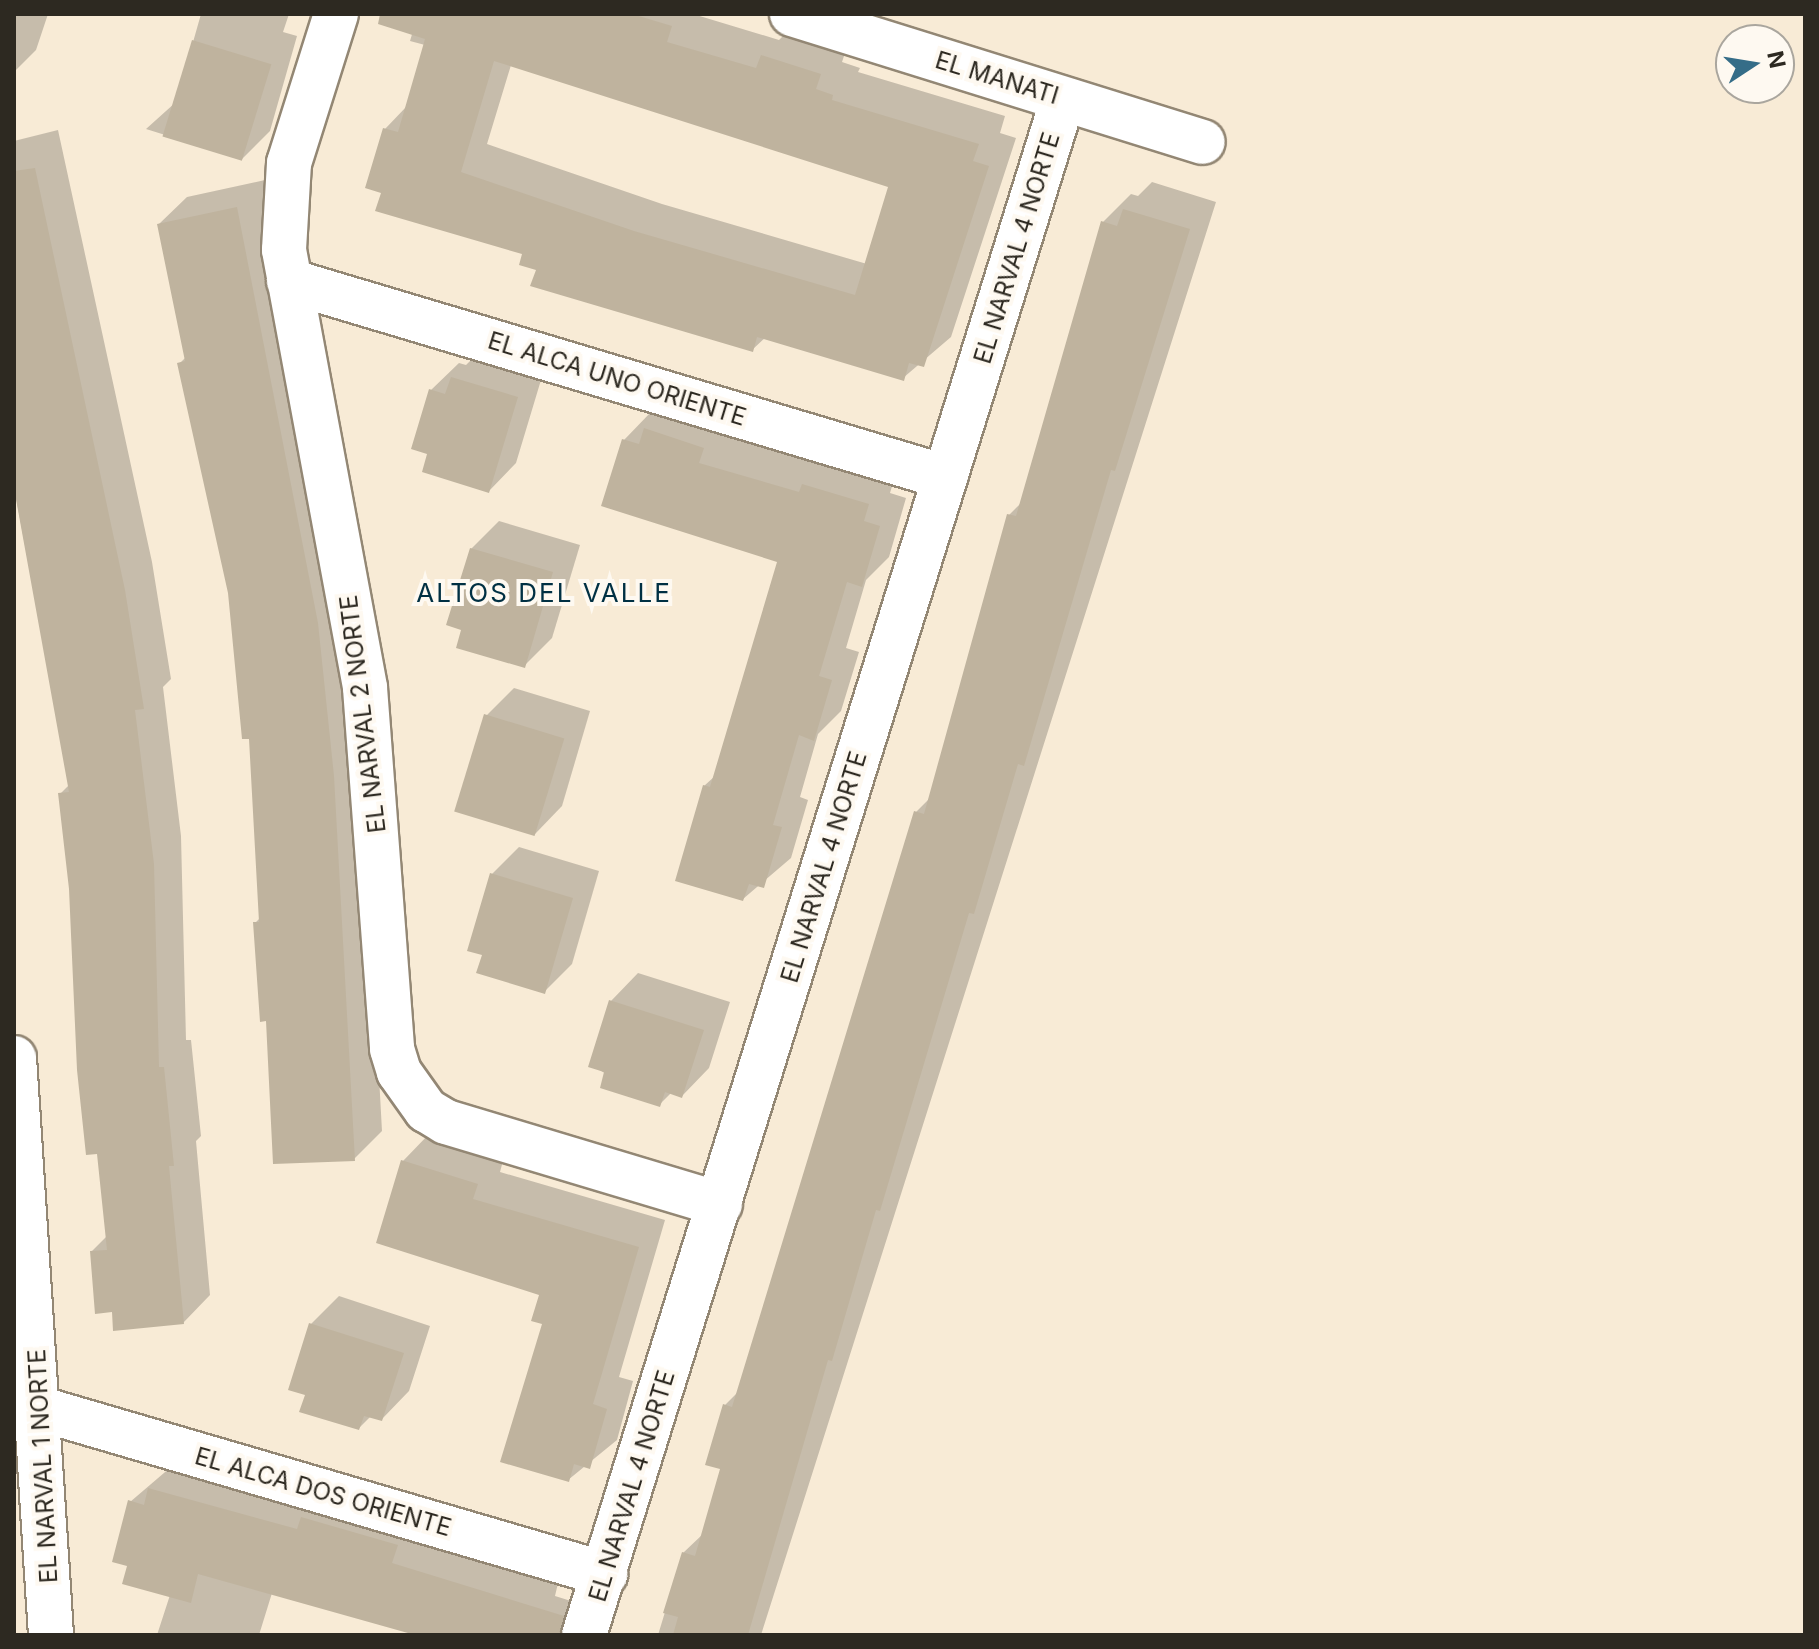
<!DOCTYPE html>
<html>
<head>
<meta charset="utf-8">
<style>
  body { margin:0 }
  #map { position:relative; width:1819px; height:1649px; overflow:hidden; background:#f8ebd6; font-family:Inter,sans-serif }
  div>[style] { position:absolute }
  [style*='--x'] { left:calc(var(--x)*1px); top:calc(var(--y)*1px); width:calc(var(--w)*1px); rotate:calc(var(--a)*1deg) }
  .shadow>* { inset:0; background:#0003 }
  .building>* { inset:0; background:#bfb39e; transform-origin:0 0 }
  .roads { filter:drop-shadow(2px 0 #938774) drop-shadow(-2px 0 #938774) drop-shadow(0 2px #938774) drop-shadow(0 -2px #938774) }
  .minor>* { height:44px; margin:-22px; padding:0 22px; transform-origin:22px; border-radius:22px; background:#fff }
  span { translate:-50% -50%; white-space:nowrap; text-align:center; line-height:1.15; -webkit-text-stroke:8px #fef9f1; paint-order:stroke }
  .street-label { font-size:24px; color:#2d2921 }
  .neighbourhood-label { font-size:26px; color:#003043; letter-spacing:2px }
  .frame { position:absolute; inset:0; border:16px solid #2d2921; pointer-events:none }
  .north { position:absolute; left:1715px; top:24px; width:80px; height:80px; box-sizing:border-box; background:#fef9f1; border:2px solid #aaa69e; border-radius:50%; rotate:78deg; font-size:22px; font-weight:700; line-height:32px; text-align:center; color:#2d2921 }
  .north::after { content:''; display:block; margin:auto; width:28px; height:36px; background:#356d88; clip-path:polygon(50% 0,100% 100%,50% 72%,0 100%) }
</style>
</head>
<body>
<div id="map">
  <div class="shadow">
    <i style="clip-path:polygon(14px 14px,48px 14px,36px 50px,14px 72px)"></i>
    <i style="clip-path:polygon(201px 14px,289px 14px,283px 32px,297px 36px,270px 131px,242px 159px,146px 129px,176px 102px)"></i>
    <i style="clip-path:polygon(evenodd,418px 14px,693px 14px,779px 40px,790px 29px,847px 47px,842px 62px,860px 68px,858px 72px,1005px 116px,1000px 133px,1016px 138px,951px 337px,903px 378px,766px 337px,752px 350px,539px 268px,525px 253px,383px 192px,385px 129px,407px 106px,425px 45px,410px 41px,418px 14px,511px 65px,891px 186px,867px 264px,662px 204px,487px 144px,511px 65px)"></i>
    <i style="clip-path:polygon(58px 130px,152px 562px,171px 679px,163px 687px,181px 836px,186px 1040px,191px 1040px,201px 1136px,196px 1141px,210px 1295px,183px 1323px,114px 1310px,92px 1251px,107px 1236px,60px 794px,70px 784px,14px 487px,14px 141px)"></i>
    <i style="clip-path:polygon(265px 180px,345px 595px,361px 747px,382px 1131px,354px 1159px,268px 1019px,255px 923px,261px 917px,251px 736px,230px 593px,180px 363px,186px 357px,159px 224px,187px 197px)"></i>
    <i style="clip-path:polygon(1152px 182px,1216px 202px,761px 1635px,658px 1635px,683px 1553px,704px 1533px,722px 1468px,725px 1405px,739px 1391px,916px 812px,931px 797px,1009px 515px,1022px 502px,1103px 222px,1131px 194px,1138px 196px)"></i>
    <i style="clip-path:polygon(480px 351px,544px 370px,516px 463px,489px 491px,430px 453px,431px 390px,459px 363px,466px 365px)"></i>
    <i style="clip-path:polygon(673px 402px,730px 420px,725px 435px,824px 464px,831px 457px,895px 476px,890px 493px,906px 498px,889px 557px,866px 580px,846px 648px,859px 652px,841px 711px,818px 734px,800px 797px,808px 800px,791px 858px,743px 899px,704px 786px,715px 776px,780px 561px,624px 440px,651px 412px,660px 415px)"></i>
    <i style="clip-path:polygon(499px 521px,580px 545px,552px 638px,524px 666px,464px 628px,471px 549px)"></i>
    <i style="clip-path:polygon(514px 688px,590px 711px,562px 806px,535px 834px,486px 716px)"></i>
    <i style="clip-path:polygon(519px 847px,599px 871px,572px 964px,544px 992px,484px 954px,492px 874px)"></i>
    <i style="clip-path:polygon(638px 973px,730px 1002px,709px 1068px,682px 1096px,672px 1092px,659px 1105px,591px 1065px,611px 1001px)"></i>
    <i style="clip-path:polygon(430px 1133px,504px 1157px,500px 1172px,665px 1220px,619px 1377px,633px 1381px,617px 1440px,568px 1480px,541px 1294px,403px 1161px)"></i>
    <i style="clip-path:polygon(339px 1296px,430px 1326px,409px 1391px,382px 1419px,371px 1416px,359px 1428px,311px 1324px)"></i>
    <i style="clip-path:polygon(178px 1461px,559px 1579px,555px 1596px,571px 1601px,560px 1635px,423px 1635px,272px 1593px,259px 1635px,157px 1635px,170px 1595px,129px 1565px,130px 1502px)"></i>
  </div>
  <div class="building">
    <i style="clip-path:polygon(evenodd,380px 14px,632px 14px,672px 26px,667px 42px,756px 68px,761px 55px,821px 74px,816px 89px,833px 95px,832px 100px,979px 144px,973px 161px,989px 166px,924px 367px,909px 363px,904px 381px,757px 337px,753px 352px,530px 286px,536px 270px,519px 265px,522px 254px,375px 211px,381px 193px,365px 188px,383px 128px,398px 132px,425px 39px,378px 24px,380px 14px,494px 61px,888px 187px,855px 295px,634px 231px,461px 172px,494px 61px)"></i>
    <i style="left:192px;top:40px;width:83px;height:101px;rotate:17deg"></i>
    <i style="clip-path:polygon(35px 168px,125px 590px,144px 709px,135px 710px,154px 864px,159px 1067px,164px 1067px,174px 1166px,169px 1166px,184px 1324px,113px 1331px,112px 1312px,95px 1314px,90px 1251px,107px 1250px,97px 1154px,86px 1155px,77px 1070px,69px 889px,58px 793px,69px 792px,14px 488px,14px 171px)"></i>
    <i style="clip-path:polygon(237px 207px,318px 623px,334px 776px,355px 1161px,273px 1164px,266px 1021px,260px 1022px,253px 922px,259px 922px,249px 739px,242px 739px,228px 593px,177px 363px,185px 361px,157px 224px)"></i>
    <i style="clip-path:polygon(1123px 209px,1190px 229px,1115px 471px,1111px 470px,1024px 766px,1018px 764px,974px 914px,969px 913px,880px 1211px,876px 1210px,832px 1361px,828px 1360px,748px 1635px,673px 1635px,678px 1617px,663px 1613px,682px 1552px,695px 1556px,720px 1469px,705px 1465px,723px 1404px,732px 1407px,914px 811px,924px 814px,1007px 514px,1016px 516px,1101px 221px,1117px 226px)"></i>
    <i style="clip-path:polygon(451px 377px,518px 397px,489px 493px,422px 472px,427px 454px,411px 449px,429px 389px,445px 394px)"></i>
    <i style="clip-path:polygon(644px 428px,704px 448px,699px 463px,799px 492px,802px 484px,869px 504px,864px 521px,880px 526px,862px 587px,847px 582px,819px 676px,832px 680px,814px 741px,799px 735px,773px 825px,782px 827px,764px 888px,749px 884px,743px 901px,675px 881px,703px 785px,710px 787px,777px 562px,601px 506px,622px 439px,639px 444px)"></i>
    <i style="clip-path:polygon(470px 548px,553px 572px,525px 668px,456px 648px,461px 630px,446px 625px)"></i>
    <i style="left:484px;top:714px;width:84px;height:102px;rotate:17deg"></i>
    <i style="clip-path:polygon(490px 873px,573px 898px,545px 994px,476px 973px,482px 955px,467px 951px)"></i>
    <i style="clip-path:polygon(609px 1000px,704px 1030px,682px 1098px,665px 1092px,660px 1107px,600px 1088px,604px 1072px,588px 1067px)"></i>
    <i style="clip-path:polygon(401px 1160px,478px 1184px,473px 1199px,639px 1247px,593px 1404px,607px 1409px,590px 1469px,574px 1464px,569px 1482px,500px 1462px,542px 1324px,531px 1321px,539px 1295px,376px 1243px)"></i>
    <i style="clip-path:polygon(309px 1323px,404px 1353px,382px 1421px,364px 1416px,359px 1430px,299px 1412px,305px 1395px,288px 1390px)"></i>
    <i style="clip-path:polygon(148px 1488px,297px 1529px,301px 1517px,398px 1545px,392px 1563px,564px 1616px,560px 1635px,415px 1635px,198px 1574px,191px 1603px,122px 1584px,127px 1566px,112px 1562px,128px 1500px,144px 1505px)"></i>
  </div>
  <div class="roads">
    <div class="minor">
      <i style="--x:336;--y:14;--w:156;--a:107.5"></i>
      <i style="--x:289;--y:163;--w:87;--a:93.3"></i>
      <i style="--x:284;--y:250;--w:445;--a:79.5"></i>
      <i style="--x:365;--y:688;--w:362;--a:85.7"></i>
      <i style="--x:392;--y:1049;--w:24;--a:73"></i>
      <i style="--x:399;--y:1072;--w:47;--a:54.6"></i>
      <i style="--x:426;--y:1110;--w:23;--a:31"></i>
      <i style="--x:446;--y:1122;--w:286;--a:16.7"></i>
      <i style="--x:792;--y:14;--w:430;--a:17.3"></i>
      <i style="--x:289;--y:281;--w:685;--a:16.64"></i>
      <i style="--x:14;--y:1058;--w:578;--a:86.33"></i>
      <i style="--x:41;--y:1409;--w:588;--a:16.31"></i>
      <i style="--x:584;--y:1635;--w:1609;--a:-72.68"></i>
    </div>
  </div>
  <div class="street-label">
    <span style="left:997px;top:78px;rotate:17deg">EL MANATI</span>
    <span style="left:1017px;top:248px;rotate:-73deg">EL NARVAL 4 NORTE</span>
    <span style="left:617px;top:379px;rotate:17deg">EL ALCA UNO ORIENTE</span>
    <span style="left:363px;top:714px;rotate:-97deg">EL NARVAL 2 NORTE</span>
    <span style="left:824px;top:867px;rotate:-73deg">EL NARVAL 4 NORTE</span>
    <span style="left:43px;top:1466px;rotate:-93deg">EL NARVAL 1 NORTE</span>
    <span style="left:632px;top:1486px;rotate:-73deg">EL NARVAL 4 NORTE</span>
    <span style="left:323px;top:1492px;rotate:16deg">EL ALCA DOS ORIENTE</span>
  </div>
  <div class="neighbourhood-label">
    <span style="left:544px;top:593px">ALTOS DEL VALLE</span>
  </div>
  <div class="frame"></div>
  <div class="north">N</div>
</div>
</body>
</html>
